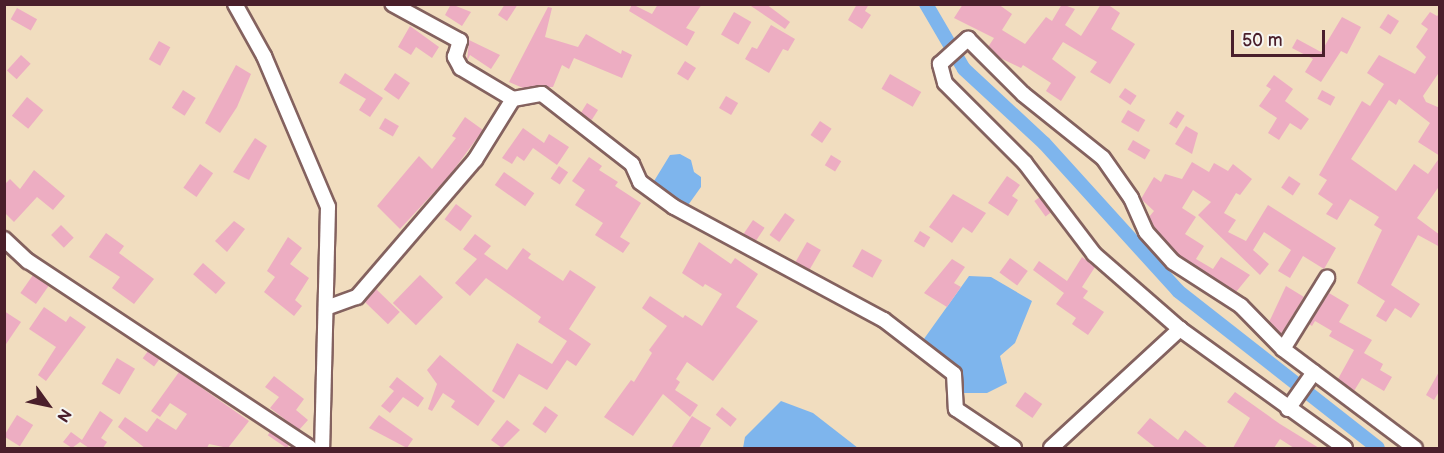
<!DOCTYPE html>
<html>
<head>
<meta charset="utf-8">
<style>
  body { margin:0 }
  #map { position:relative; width:1444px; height:453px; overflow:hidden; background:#f1ddbf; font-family:"Balsamiq Sans",sans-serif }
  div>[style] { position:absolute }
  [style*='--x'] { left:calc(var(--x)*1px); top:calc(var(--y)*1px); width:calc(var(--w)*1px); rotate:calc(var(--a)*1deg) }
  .water>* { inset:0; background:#7eb5ed }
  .canal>* { height:14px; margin:-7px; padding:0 7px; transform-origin:7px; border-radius:7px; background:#7eb5ed }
  .building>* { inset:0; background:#edadc2; transform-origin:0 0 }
  .roads { filter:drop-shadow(2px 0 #84625f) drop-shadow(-2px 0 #84625f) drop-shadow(0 2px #84625f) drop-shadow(0 -2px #84625f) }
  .street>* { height:14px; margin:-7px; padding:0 7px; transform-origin:7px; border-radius:7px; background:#fff }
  span { translate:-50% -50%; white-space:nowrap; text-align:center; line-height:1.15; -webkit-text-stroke:4.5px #f6f6f2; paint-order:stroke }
  .frame { position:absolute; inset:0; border:6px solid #4a1f2b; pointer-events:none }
  .north { position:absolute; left:18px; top:375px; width:60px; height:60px; -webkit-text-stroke:4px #f6f6f2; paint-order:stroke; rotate:123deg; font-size:16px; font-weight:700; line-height:24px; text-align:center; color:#4a1f2b }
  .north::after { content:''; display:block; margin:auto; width:21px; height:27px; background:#4a1f2b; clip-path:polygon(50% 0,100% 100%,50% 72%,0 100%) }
  .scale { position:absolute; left:1231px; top:30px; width:94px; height:27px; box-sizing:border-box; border:3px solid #4a1f2b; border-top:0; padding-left:8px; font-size:18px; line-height:21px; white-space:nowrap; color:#4a1f2b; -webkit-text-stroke:4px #f6f6f2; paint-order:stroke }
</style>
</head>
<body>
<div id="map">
  <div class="water">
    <i style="clip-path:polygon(680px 154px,691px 160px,694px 172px,701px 177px,701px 187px,686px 208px,651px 186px,670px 155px)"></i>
    <i style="clip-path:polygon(969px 276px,991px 277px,1032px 301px,1015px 343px,1000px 356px,1007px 383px,987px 393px,951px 393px,945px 374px,916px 350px)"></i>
    <i style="clip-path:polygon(781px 401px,813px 413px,858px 448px,743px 448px,745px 437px)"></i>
  </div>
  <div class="canal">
    <i style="--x:926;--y:4;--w:75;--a:59.7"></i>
    <i style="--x:964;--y:69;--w:109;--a:42.8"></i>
    <i style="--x:1044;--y:143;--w:200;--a:47.8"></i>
    <i style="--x:1178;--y:291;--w:254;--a:38.1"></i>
  </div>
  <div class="building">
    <i style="clip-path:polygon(451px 4px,471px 12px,462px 26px,445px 15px)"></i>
    <i style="clip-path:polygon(505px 4px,518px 4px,507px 21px,498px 15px)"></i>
    <i style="clip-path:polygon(632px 4px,652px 14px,658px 4px,702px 4px,686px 28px,695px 32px,687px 46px,629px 11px)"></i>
    <i style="clip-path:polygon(748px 4px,766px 4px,790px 22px,785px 29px)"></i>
    <i style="clip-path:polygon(857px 4px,869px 4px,865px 11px,871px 15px,862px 29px,848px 20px)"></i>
    <i style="clip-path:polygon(963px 4px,998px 4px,1012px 14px,1002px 30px,1025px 44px,1046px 17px,1052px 21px,1062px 4px,1075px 9px,1065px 25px,1081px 36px,1101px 4px,1107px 4px,1120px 13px,1111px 29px,1135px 44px,1110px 84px,1090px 72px,1097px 62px,1063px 42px,1052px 59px,1076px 77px,1061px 101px,1046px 91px,1051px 83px,1023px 65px,1021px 68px,1000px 58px,988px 47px,994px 38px,954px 18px)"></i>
    <i style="clip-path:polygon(548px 7px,552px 8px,545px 37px,578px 47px,586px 34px,621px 54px,622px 50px,632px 55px,622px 78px,574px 58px,569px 69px,562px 65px,553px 87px,523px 88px,509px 82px)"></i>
    <i style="left:17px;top:8px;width:23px;height:13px;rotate:29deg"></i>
    <i style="left:734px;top:12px;width:20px;height:26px;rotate:30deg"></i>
    <i style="clip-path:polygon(1430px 12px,1437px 16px,1440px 13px,1440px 71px,1423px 96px,1426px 102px,1440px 108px,1440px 156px,1418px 142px,1430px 123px,1399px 99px,1396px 105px,1389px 100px,1351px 159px,1396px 191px,1414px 164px,1428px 174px,1440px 157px,1440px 185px,1417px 218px,1440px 235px,1440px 247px,1418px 235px,1391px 285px,1420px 304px,1411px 318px,1395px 308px,1386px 322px,1376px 316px,1385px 301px,1357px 283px,1382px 230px,1374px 225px,1379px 217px,1350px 199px,1337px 220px,1326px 214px,1333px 204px,1318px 194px,1327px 180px,1319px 175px,1362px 101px,1370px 106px,1384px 84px,1367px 73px,1379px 55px,1415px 74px,1426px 57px,1416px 47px,1428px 29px,1421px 24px)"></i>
    <i style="left:1388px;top:14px;width:13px;height:16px;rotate:32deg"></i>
    <i style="clip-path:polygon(1342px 17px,1361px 27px,1347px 54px,1341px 51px,1321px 82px,1305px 72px,1313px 59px,1292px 48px,1297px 39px,1321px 52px)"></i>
    <i style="clip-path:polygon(771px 25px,795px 39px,788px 51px,783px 49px,769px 73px,745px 59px,752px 47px,757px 49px)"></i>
    <i style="clip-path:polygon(410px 26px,439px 47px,432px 58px,416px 47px,411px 55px,398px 47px)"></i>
    <i style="clip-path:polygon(469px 40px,500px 55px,491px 69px,470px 55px,467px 61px)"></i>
    <i style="left:159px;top:41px;width:13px;height:21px;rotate:29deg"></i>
    <i style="left:21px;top:55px;width:13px;height:21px;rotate:42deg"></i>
    <i style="left:685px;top:61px;width:13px;height:15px;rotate:32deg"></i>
    <i style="clip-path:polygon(236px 65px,251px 74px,237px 107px,220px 133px,205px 123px)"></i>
    <i style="clip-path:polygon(345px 73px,383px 98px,370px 117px,359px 110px,366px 99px,339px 83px)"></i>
    <i style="left:395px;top:73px;width:18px;height:20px;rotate:34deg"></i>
    <i style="left:890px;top:74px;width:36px;height:17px;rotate:30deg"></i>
    <i style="clip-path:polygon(1274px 75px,1293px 89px,1285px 101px,1309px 119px,1301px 130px,1290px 123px,1279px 140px,1268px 133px,1277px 118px,1259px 106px,1271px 89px,1266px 86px)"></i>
    <i style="left:1125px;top:88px;width:14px;height:11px;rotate:34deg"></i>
    <i style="left:183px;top:90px;width:15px;height:21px;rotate:32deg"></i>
    <i style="left:1322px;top:90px;width:15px;height:10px;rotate:28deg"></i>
    <i style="left:726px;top:96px;width:14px;height:14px;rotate:30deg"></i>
    <i style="left:27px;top:97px;width:21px;height:24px;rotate:39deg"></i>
    <i style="left:587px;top:103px;width:13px;height:12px;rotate:32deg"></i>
    <i style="left:1128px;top:110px;width:20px;height:14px;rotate:30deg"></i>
    <i style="left:1177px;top:111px;width:9px;height:15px;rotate:32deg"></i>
    <i style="clip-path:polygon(465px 117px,483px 130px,450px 175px,400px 229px,377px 206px,419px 156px,432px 169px,456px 138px,452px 136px)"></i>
    <i style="left:385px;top:118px;width:16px;height:12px;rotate:30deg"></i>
    <i style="left:820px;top:121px;width:14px;height:17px;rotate:34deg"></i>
    <i style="clip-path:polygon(1186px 126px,1198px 133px,1192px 154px,1175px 144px)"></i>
    <i style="clip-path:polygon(523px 128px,544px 143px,549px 134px,569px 147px,557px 165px,533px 148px,524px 161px,517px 156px,512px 164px,502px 158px)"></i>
    <i style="clip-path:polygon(255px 138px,267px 146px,249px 180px,233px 172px)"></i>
    <i style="left:1133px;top:140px;width:20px;height:11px;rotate:30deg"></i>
    <i style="left:831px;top:155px;width:12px;height:12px;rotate:31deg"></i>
    <i style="clip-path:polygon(589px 157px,602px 166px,599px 170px,618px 182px,615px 186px,641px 203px,620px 237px,630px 243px,623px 253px,595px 235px,603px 223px,575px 205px,585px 190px,572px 181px)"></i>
    <i style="clip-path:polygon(1192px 162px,1209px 172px,1214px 163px,1228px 171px,1233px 164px,1252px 179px,1240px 195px,1236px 193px,1224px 213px,1236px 220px,1228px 232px,1246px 241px,1268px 205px,1336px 248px,1324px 269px,1303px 256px,1290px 278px,1278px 271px,1291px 250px,1264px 232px,1253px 250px,1269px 264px,1260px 275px,1198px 215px,1211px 202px,1193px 190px,1182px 208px,1196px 217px,1185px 234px,1204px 246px,1196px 259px,1213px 269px,1221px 257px,1250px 275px,1236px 292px,1179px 255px,1154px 227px,1149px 217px,1154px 211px,1141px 199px,1154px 177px,1161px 182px,1165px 174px,1182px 179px)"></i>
    <i style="left:200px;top:164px;width:16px;height:29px;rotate:35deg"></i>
    <i style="left:559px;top:166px;width:11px;height:15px;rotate:34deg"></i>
    <i style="clip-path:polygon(34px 170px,65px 196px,53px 210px,37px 197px,14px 222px,4px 212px,4px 185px,10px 179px,20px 189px)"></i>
    <i style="left:504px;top:172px;width:37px;height:16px;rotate:35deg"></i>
    <i style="clip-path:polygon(1007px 176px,1020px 185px,1012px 196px,1018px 200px,1008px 216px,988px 203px)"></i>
    <i style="left:1289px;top:176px;width:14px;height:14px;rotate:34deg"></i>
    <i style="clip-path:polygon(953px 194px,986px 213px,972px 233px,963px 227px,952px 243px,929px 227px)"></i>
    <i style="left:1040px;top:197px;width:19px;height:7px;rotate:54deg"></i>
    <i style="left:456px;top:204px;width:20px;height:19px;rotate:37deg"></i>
    <i style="left:785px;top:213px;width:12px;height:27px;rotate:35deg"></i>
    <i style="left:753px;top:220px;width:14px;height:17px;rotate:34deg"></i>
    <i style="clip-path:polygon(234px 221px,245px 229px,227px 252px,215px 241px)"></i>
    <i style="left:61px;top:225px;width:18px;height:14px;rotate:45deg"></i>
    <i style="left:920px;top:231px;width:12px;height:12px;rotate:31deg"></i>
    <i style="clip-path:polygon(106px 233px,124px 246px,119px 253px,154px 279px,134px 304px,112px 288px,120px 277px,89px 257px)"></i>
    <i style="clip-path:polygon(475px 234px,491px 246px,484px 254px,507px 270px,523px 248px,531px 254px,528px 258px,563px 281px,570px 270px,596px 287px,569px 329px,591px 344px,576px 366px,567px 360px,547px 390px,519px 374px,504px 399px,492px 391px,517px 343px,552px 364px,567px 341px,538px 322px,541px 317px,486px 278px,470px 296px,455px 283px,477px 259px,463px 249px)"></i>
    <i style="clip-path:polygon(288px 237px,302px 248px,290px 264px,309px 278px,295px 300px,302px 306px,294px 316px,264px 292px,275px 277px,267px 271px)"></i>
    <i style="clip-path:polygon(699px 242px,731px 264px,735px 258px,758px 274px,736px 307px,758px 321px,713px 381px,687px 362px,676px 379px,680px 382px,675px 390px,698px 405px,690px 417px,663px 394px,633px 436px,604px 417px,631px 380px,634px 382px,652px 353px,649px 350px,667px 326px,642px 308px,650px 296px,683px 318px,685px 315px,702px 326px,722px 294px,705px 284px,703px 287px,682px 273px)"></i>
    <i style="left:807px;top:242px;width:16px;height:23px;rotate:30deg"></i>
    <i style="left:862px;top:249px;width:23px;height:20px;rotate:29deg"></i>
    <i style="clip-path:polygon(1082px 257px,1095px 267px,1082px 287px,1088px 291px,1083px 298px,1104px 312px,1088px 335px,1072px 324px,1076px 318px,1056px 304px,1064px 293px,1033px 270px,1039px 261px,1067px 281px)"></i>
    <i style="left:1010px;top:258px;width:22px;height:18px;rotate:36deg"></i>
    <i style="clip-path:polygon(952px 259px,965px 267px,954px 283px,961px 287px,947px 307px,924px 293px)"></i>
    <i style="left:203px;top:263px;width:30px;height:15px;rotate:41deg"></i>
    <i style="left:33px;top:275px;width:19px;height:22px;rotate:35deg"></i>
    <i style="left:420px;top:275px;width:32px;height:39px;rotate:44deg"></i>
    <i style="clip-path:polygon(1286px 286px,1304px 297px,1281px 334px,1269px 322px)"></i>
    <i style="left:376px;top:289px;width:33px;height:17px;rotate:44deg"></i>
    <i style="clip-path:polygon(1329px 293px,1349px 305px,1339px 322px,1372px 340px,1364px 353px,1383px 364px,1380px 370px,1392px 377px,1384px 391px,1362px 378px,1354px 391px,1338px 379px,1354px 350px,1329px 336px,1332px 331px,1315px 321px,1312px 326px,1309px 324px)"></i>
    <i style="clip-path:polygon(44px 307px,66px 322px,70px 316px,86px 327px,46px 381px,38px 375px,56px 347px,29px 329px)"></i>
    <i style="clip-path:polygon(4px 311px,21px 322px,4px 347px)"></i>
    <i style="left:148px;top:351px;width:14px;height:9px;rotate:36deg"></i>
    <i style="clip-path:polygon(440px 355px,495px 401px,478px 426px,451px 407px,455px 401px,443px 393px,432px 411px,428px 409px,437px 384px,427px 370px)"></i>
    <i style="left:117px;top:358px;width:21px;height:30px;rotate:31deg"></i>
    <i style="clip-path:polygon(1440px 370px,1440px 390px,1434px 400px,1426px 395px)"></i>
    <i style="clip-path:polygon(179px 372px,249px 421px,228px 448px,209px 444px,207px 448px,145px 448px,118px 427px,125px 417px,147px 432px,157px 418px,176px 430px,187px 414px,170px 403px,160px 417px,151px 411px)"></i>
    <i style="clip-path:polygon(274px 376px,304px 399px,296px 410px,308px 420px,299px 430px,270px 408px,279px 397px,265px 387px)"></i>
    <i style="clip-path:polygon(397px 377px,424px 398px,418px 407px,403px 397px,390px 413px,381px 406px,394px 391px,389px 387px)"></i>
    <i style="left:1025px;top:392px;width:21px;height:17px;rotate:35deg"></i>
    <i style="clip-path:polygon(1235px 392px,1280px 424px,1319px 448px,1294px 448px,1280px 439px,1274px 448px,1233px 448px,1250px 418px,1227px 402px)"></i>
    <i style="left:545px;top:406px;width:16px;height:22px;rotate:35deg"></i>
    <i style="left:722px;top:407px;width:19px;height:10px;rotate:39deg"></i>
    <i style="clip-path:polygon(100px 411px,113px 420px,101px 438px,107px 442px,103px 448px,89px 448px,80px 442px,72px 448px,63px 442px,71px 432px,82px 440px)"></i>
    <i style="left:17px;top:415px;width:19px;height:25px;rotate:32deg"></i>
    <i style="clip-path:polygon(379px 415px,413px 439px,407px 448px,369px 428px)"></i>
    <i style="clip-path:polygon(692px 416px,711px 428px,699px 448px,671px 448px)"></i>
    <i style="clip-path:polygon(1150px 418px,1178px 440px,1185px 430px,1208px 448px,1156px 448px,1137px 433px)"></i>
    <i style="clip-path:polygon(507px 420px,520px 430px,502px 448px,491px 440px)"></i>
    <i style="left:270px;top:432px;width:23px;height:4px;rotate:34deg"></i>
  </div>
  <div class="roads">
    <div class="street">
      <i style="--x:235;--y:4;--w:60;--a:60.9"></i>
      <i style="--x:264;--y:56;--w:164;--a:67"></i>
      <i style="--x:328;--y:207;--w:241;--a:91.4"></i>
      <i style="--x:513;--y:99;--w:29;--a:-10"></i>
      <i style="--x:542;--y:94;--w:114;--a:37.9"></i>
      <i style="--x:632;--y:164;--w:20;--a:66"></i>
      <i style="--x:640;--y:182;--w:42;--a:36.3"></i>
      <i style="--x:674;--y:207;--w:238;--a:28.3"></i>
      <i style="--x:884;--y:320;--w:88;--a:37.6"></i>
      <i style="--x:954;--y:374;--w:35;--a:87"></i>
      <i style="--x:956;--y:409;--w:70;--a:33.9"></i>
      <i style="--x:4;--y:239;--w:33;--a:43"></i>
      <i style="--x:28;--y:261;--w:338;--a:33.5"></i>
      <i style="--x:326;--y:308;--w:33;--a:-20"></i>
      <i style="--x:357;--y:297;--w:181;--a:-49.3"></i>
      <i style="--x:475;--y:160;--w:72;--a:-58.1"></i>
      <i style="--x:513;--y:99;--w:61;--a:-149.2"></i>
      <i style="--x:461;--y:68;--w:13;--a:-119"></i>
      <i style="--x:455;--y:57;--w:17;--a:-73"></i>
      <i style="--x:460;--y:41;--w:77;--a:-151.4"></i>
      <i style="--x:1283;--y:349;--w:84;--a:-58.2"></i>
      <i style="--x:1288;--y:409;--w:45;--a:-54.9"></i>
      <i style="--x:1051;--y:448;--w:176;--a:-42.7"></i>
      <i style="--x:1345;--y:448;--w:203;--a:-144.2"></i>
      <i style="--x:1180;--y:329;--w:114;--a:-138.9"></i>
      <i style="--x:1094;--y:254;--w:114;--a:-127.2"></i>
      <i style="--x:1025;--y:163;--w:113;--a:-135"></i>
      <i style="--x:945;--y:83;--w:20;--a:-105"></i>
      <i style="--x:940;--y:64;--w:38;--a:-42"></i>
      <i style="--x:968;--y:39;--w:78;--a:45"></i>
      <i style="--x:1023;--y:94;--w:102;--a:38.7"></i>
      <i style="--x:1103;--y:158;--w:49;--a:55"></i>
      <i style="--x:1131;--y:198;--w:37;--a:66"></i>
      <i style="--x:1146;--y:232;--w:40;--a:48"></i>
      <i style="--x:1173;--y:262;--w:81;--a:32.9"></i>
      <i style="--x:1241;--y:306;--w:60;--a:45.7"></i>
      <i style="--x:1283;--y:349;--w:165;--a:36.9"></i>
    </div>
  </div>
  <div class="frame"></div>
  <div class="north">N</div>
  <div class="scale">50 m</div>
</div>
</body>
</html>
